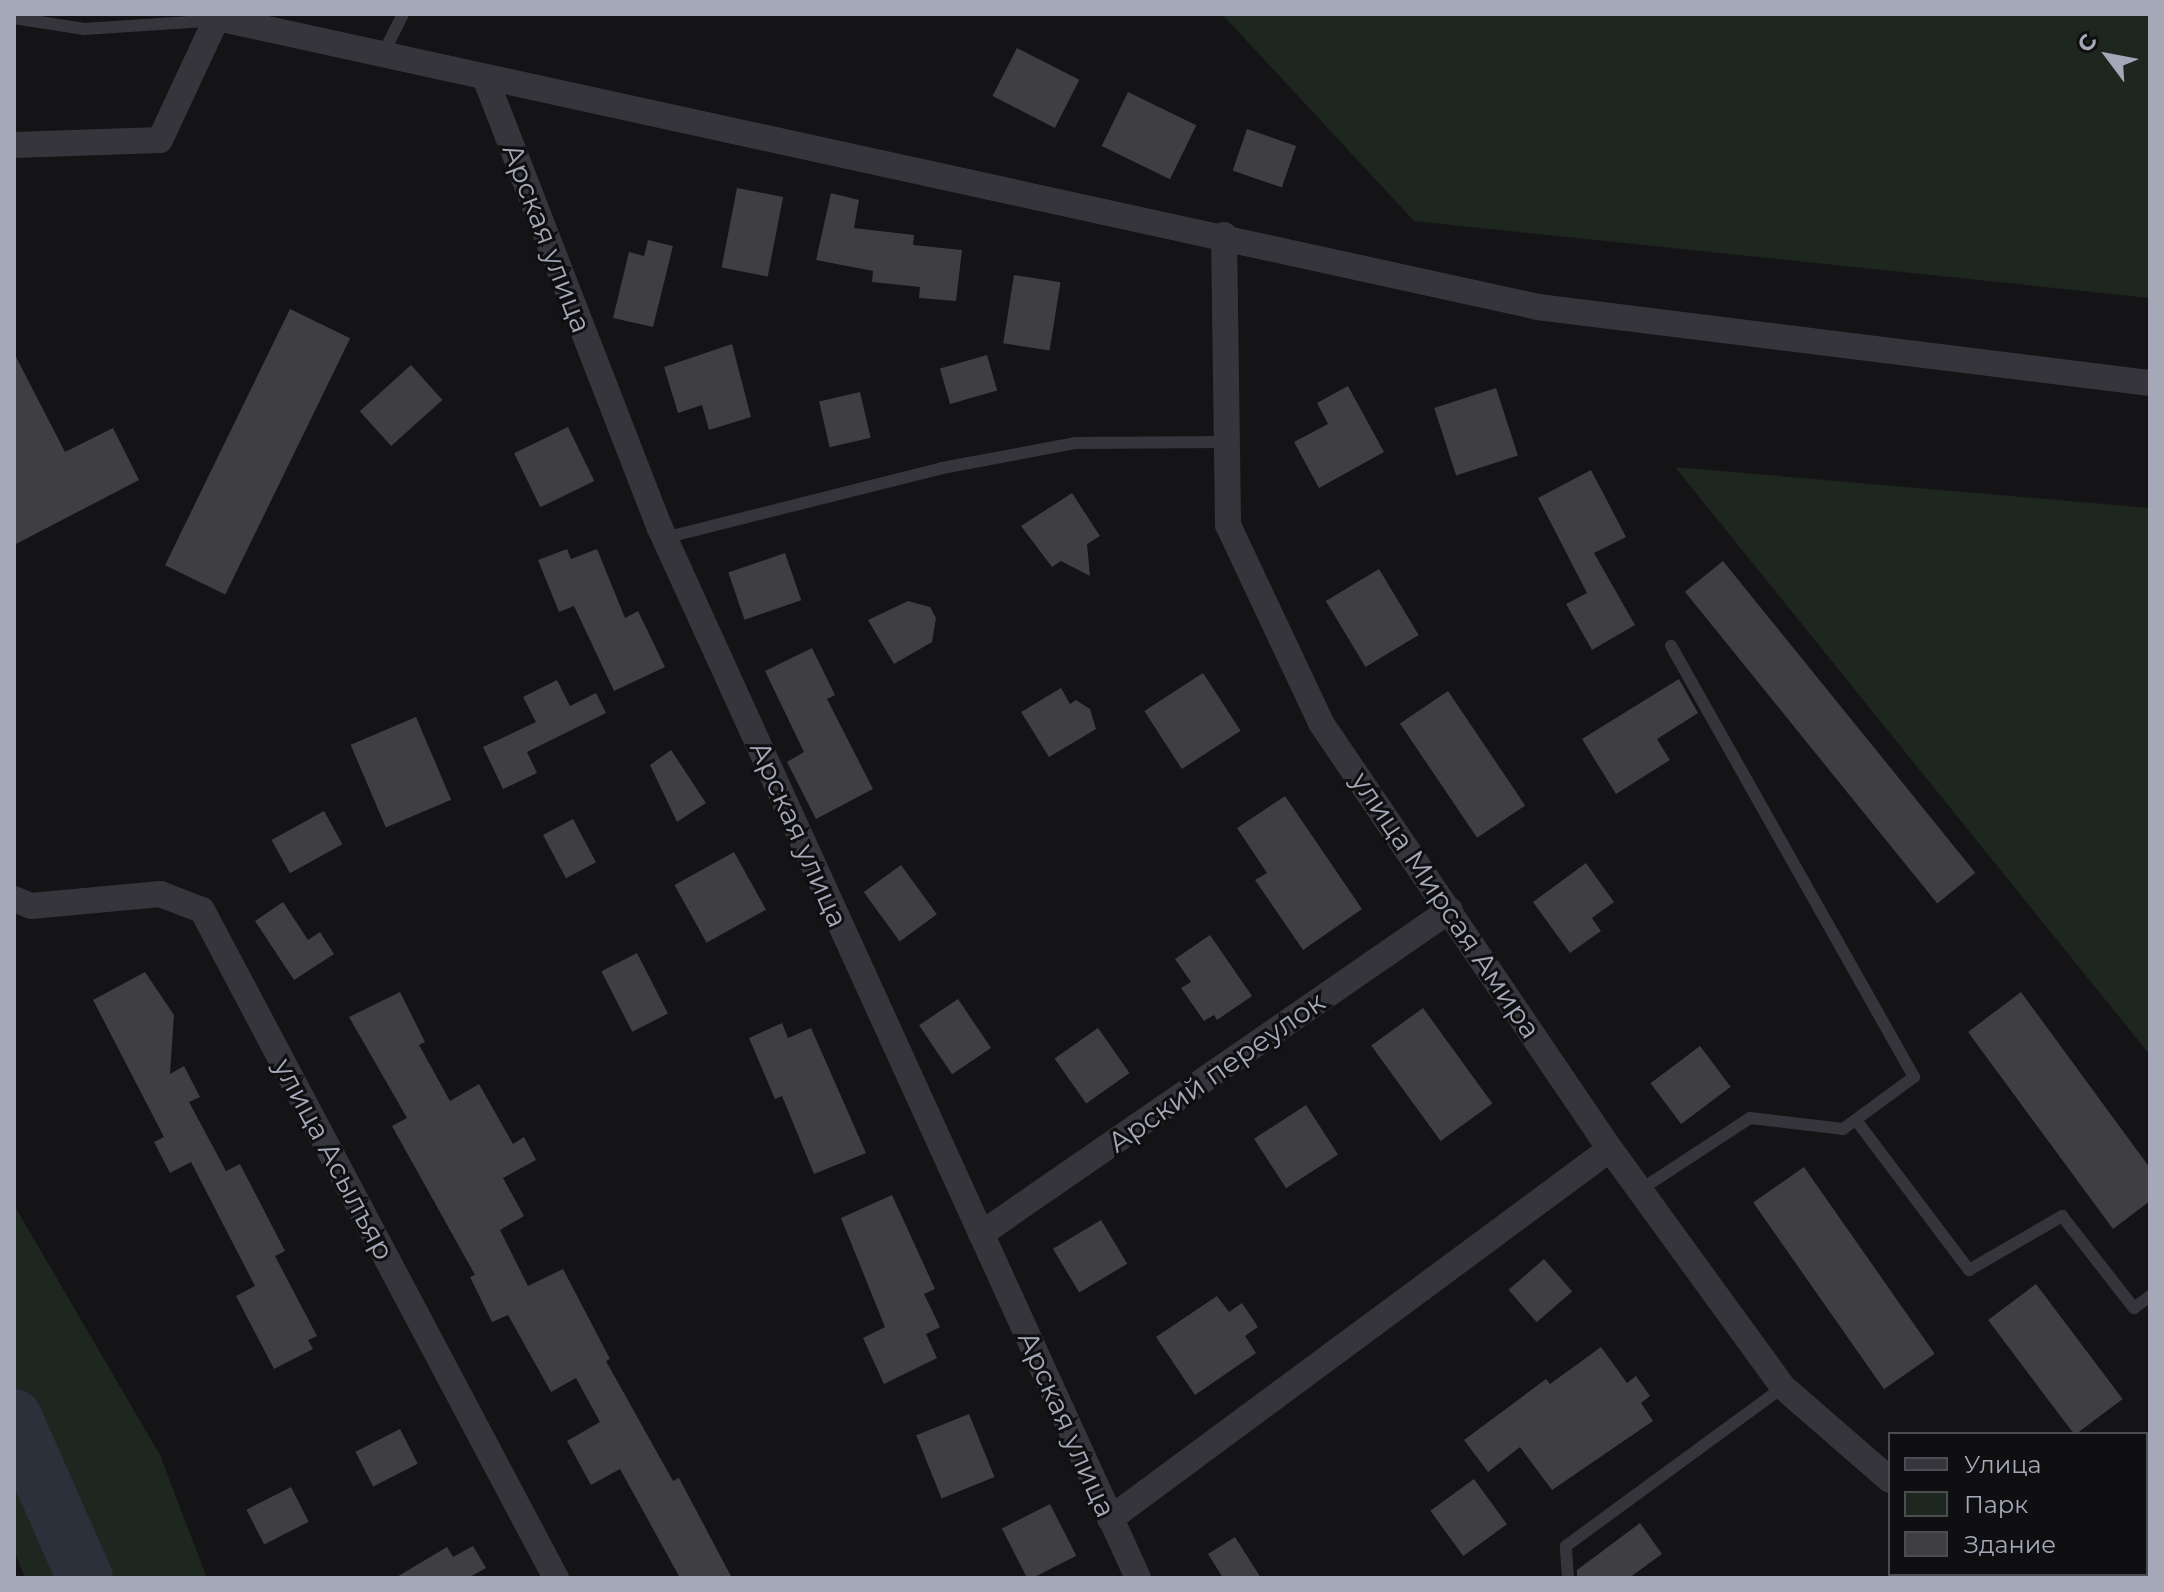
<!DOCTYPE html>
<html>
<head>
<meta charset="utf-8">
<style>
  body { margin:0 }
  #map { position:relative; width:2164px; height:1592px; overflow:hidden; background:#141416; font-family:Montserrat,sans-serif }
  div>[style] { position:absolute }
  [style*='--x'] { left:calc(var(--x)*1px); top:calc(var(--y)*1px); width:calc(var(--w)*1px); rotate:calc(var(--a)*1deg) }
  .green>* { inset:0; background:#1e2620 }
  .river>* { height:56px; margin:-28px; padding:0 28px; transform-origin:28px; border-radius:28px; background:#2a313b }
  .building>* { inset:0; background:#3e3e43; transform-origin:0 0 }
  .lane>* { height:12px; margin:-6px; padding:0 6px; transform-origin:6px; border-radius:6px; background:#35353b }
  .street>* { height:26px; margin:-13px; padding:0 13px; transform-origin:13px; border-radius:13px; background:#35353b }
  span { translate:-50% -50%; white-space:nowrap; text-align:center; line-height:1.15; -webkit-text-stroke:6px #0f0f11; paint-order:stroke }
  .street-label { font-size:28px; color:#a5a9b7 }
  .frame { position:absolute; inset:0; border:16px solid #a5a9b7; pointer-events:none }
  .legend { position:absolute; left:1888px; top:1432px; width:260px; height:144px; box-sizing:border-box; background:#0f0f11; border:2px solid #4b4d53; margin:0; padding:10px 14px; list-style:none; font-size:24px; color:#a5a9b7 }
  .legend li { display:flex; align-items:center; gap:16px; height:40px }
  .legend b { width:40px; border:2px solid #4b4d53 }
  .north { position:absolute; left:2068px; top:16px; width:80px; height:80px; -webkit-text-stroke:6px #0f0f11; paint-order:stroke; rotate:302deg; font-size:22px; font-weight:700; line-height:32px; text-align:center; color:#a5a9b7 }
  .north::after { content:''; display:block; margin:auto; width:28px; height:36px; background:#a5a9b7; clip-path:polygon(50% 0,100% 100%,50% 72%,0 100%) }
</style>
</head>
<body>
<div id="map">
  <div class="green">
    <i style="clip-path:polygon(1222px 14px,2150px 14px,2150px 298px,1414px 221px)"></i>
    <i style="clip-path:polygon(1675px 467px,2150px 508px,2150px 1055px)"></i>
    <i style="clip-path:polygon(14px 1205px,160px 1455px,207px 1578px,25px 1578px,14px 1550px)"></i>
  </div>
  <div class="river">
    <i style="--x:14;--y:1417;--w:176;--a:66.2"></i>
  </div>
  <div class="building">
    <i style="left:1017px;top:48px;width:70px;height:54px;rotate:27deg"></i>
    <i style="left:1128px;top:92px;width:76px;height:60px;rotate:26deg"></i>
    <i style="left:1247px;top:129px;width:52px;height:44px;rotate:19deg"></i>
    <i style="left:737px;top:188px;width:47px;height:81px;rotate:11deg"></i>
    <i style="clip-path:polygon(831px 193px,859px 200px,854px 228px,914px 235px,913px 245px,962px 250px,956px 301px,919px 298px,920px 287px,872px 282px,873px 271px,816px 260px)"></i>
    <i style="clip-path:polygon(648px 240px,673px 246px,653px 327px,613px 318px,629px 252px,644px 256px)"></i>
    <i style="left:1014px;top:275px;width:47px;height:69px;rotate:9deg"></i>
    <i style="left:290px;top:309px;width:67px;height:285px;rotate:26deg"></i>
    <i style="clip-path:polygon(732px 344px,751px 417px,709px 430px,702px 405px,678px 413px,664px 367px)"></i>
    <i style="clip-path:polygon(14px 353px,65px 452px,113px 428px,139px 480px,14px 545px)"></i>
    <i style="left:987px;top:355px;width:37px;height:49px;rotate:74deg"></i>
    <i style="left:411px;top:365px;width:47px;height:69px;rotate:48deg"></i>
    <i style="clip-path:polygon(1348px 386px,1384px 452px,1319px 488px,1294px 442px,1328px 424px,1317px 403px)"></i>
    <i style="left:1496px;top:388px;width:71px;height:65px;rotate:72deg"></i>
    <i style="left:860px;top:392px;width:47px;height:42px;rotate:77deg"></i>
    <i style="left:568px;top:427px;width:60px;height:60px;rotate:64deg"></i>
    <i style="clip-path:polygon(1591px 470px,1626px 537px,1594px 553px,1635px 625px,1592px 650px,1566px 604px,1587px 593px,1538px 498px)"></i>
    <i style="clip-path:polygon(1072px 493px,1100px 536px,1087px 544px,1090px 576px,1061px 561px,1052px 567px,1021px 526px)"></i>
    <i style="clip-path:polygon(567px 549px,571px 559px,597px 549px,625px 618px,638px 611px,665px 667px,614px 691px,574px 606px,559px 612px,538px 560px)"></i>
    <i style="left:785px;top:553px;width:50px;height:60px;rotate:71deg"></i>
    <i style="left:1723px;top:561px;width:401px;height:49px;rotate:51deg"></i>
    <i style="left:1379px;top:569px;width:77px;height:62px;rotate:59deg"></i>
    <i style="clip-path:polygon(908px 601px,930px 607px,936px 618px,932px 642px,894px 664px,868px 620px)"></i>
    <i style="clip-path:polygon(812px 648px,835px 695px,827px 699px,873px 789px,816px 819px,787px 762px,804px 752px,765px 671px)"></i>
    <i style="left:1203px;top:673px;width:69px;height:70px;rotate:57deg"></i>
    <i style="clip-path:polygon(1679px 679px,1698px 713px,1657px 739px,1670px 760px,1616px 794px,1582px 739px)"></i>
    <i style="clip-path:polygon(557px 680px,570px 706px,596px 693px,606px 713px,527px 752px,537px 773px,503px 789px,483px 747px,536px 722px,523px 697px)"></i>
    <i style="clip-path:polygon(1061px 688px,1070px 704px,1076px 700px,1090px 709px,1096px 729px,1049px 757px,1021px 712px)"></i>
    <i style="left:1448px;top:691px;width:138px;height:58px;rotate:56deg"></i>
    <i style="left:416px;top:717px;width:90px;height:71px;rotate:67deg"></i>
    <i style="clip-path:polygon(671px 750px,706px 803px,677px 822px,650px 765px)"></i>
    <i style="clip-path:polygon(1285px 796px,1362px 909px,1303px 950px,1255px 880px,1267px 873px,1237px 828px)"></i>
    <i style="left:324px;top:811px;width:38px;height:60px;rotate:61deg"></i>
    <i style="left:573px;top:819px;width:49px;height:34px;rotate:62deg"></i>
    <i style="left:734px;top:852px;width:66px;height:68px;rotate:61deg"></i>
    <i style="clip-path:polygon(1586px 863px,1614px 902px,1592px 918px,1601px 931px,1570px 953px,1533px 902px)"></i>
    <i style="left:901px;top:865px;width:61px;height:46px;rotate:54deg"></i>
    <i style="clip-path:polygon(283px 902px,308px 940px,320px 932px,334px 954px,294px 980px,255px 921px)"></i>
    <i style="clip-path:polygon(1210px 935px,1252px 996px,1217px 1020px,1214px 1015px,1204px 1021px,1181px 988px,1191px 982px,1175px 959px)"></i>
    <i style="left:637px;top:953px;width:68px;height:40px;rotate:63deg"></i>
    <i style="clip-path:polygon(145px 972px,174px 1015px,170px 1074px,184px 1066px,200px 1097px,189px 1102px,226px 1171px,240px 1164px,285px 1251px,275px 1256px,317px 1336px,308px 1340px,313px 1349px,274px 1369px,236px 1296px,255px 1286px,191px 1162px,170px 1173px,154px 1142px,164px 1137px,93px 1000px)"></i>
    <i style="clip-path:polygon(400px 992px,425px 1042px,419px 1045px,450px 1101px,479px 1084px,513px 1144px,524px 1137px,536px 1160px,503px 1178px,524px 1216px,500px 1230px,528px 1286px,563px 1269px,610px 1359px,606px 1361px,673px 1481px,679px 1478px,732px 1578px,680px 1578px,620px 1469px,591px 1485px,567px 1441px,600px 1422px,576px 1378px,551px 1392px,508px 1315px,492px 1322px,470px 1277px,475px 1275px,392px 1126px,407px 1118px,349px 1017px)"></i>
    <i style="clip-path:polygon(2021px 992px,2150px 1168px,2150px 1201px,2113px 1229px,1968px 1032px)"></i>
    <i style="left:958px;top:999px;width:59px;height:47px;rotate:56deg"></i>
    <i style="left:1423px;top:1008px;width:118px;height:64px;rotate:54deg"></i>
    <i style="clip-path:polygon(782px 1023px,788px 1038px,811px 1028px,866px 1153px,814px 1174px,782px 1096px,775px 1099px,749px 1038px)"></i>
    <i style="left:1098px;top:1028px;width:55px;height:53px;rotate:55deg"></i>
    <i style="left:1700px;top:1046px;width:51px;height:62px;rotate:53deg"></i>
    <i style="left:1306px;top:1105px;width:59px;height:62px;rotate:57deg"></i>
    <i style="left:1804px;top:1167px;width:228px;height:62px;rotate:55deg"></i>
    <i style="clip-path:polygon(892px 1195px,935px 1289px,924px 1294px,940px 1327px,926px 1334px,937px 1358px,884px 1384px,863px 1338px,885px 1327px,841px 1218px)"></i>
    <i style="left:1101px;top:1220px;width:51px;height:56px;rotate:59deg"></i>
    <i style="left:1544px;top:1259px;width:43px;height:47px;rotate:49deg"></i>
    <i style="left:2036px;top:1284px;width:144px;height:60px;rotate:53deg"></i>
    <i style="clip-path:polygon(1217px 1296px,1229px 1312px,1242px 1303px,1258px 1327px,1245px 1336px,1256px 1353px,1195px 1395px,1156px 1337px)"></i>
    <i style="clip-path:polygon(1601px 1347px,1627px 1383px,1636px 1376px,1650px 1396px,1641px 1403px,1653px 1421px,1552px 1490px,1520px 1447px,1488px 1472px,1464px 1440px,1546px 1379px,1550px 1384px)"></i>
    <i style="left:969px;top:1414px;width:68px;height:57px;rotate:68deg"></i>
    <i style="left:400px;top:1429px;width:39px;height:50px;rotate:63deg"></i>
    <i style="left:1474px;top:1479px;width:56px;height:54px;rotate:54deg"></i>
    <i style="left:291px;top:1487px;width:39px;height:50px;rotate:63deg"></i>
    <i style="left:1050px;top:1504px;width:58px;height:54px;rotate:63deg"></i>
    <i style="clip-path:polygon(1640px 1523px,1662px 1554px,1629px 1578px,1577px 1578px,1577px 1570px)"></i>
    <i style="clip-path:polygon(1235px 1537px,1261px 1578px,1223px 1578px,1208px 1554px)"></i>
    <i style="clip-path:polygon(473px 1546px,486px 1568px,468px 1578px,395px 1578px,447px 1547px,453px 1557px)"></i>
  </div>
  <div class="lane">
    <i style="--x:14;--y:18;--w:71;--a:8.9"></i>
    <i style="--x:84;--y:29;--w:122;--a:-3.8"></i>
    <i style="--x:383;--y:54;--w:45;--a:-63.4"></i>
    <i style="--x:664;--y:538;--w:287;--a:-14.1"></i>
    <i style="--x:942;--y:468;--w:135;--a:-10.6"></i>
    <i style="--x:1075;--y:443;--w:152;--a:-0.4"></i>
    <i style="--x:1856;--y:1120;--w:188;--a:53"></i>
    <i style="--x:1969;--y:1270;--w:108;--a:-30.1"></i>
    <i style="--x:2062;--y:1216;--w:117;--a:52"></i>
    <i style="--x:2134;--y:1308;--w:20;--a:-37"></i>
    <i style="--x:1640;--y:1190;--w:131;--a:-33.2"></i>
    <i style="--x:1750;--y:1118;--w:94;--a:6.7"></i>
    <i style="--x:1843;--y:1129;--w:88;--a:-36.2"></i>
    <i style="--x:1914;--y:1077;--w:495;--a:-119.4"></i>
    <i style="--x:1568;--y:1578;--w:32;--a:-94"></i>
    <i style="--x:1566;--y:1546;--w:269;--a:-36.2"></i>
  </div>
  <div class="street">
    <i style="--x:199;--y:14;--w:1371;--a:12.34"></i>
    <i style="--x:1538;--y:307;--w:617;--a:7.08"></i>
    <i style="--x:486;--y:80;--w:481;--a:68.8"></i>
    <i style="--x:660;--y:528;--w:1154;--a:65.52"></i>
    <i style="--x:14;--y:145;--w:146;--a:-2"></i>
    <i style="--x:160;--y:140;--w:132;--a:-65"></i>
    <i style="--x:1224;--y:235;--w:290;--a:89.2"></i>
    <i style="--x:1228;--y:525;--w:219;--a:64.8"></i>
    <i style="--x:1321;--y:723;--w:515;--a:55.85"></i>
    <i style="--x:1610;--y:1149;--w:294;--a:54"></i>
    <i style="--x:1783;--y:1387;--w:142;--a:41"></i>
    <i style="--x:14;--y:899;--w:18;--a:22"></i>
    <i style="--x:31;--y:906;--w:130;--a:-5.3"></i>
    <i style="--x:160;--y:894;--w:45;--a:20.9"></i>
    <i style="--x:202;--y:910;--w:756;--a:62.08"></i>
    <i style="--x:981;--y:1234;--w:570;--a:-34.64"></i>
    <i style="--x:1110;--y:1519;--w:622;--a:-36.5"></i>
    <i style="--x:2000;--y:1574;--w:6;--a:39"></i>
  </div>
  <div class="street-label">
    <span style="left:547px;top:238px;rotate:69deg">Арская улица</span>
    <span style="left:799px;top:834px;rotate:66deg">Арская улица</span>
    <span style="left:1446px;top:905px;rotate:56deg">улица Мирсая Амира</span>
    <span style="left:1216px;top:1072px;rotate:-35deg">Арский переулок</span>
    <span style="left:334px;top:1159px;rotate:62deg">улица Асылъяр</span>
    <span style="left:1067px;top:1424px;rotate:66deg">Арская улица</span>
  </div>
  <div class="frame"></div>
  <ul class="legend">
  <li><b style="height:10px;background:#35353b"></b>Улица</li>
  <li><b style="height:22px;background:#1e2620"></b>Парк</li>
  <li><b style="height:22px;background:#3e3e43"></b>Здание</li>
  </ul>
  <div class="north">С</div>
</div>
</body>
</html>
